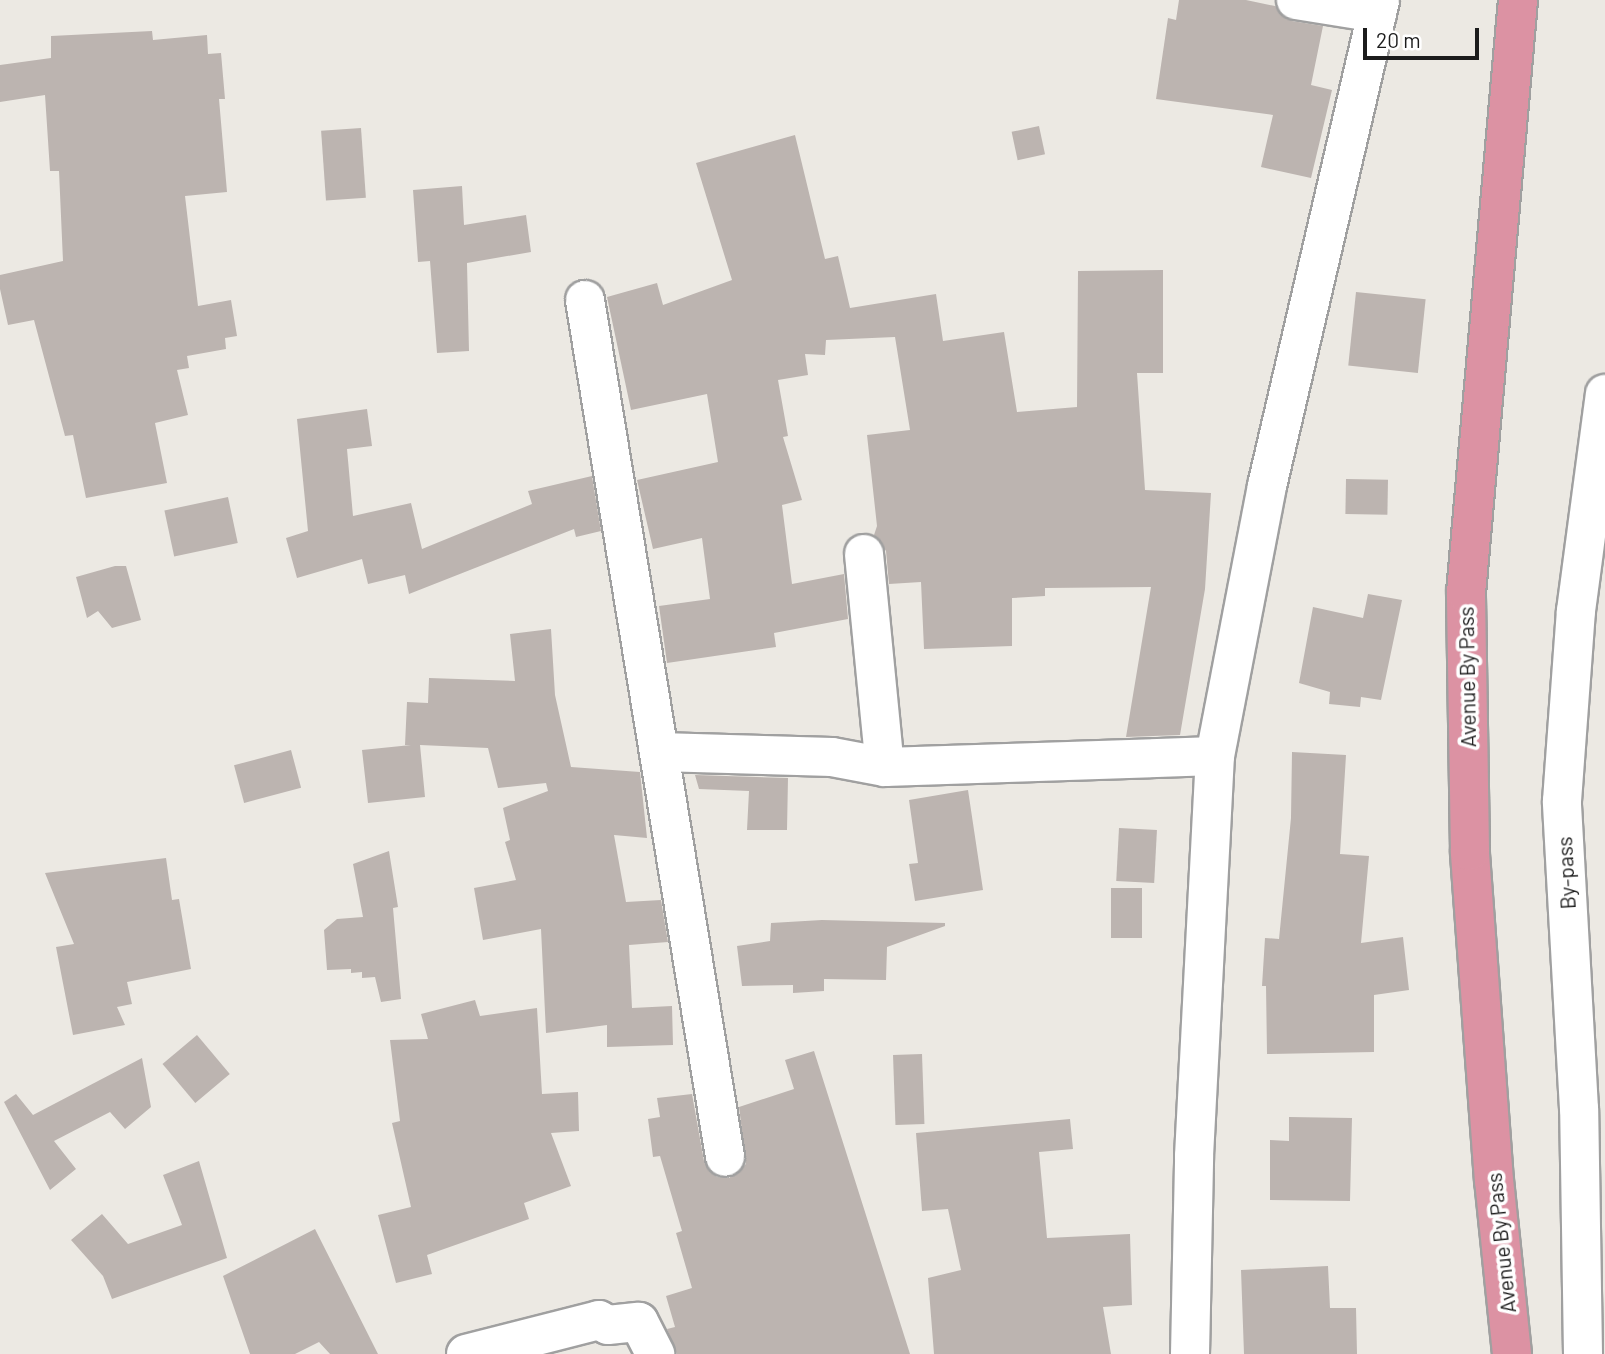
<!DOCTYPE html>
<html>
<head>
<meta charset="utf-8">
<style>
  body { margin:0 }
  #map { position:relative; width:1605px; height:1354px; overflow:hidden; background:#ece9e3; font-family:Barlow,sans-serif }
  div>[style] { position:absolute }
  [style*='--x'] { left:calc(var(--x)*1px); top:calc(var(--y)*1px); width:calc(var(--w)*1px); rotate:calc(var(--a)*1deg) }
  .building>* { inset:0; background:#bcb4b0; transform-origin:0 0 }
  .roads { filter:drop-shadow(2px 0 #a0a0a0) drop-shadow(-2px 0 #a0a0a0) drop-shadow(0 2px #a0a0a0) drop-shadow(0 -2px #a0a0a0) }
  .minor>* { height:38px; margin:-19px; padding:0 19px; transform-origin:19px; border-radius:19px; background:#fff }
  .highway>* { height:38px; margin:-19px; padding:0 19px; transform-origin:19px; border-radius:19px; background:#dc92a3 }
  span { translate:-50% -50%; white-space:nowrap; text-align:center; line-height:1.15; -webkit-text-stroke:7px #fff; paint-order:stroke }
  .street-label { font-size:21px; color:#1c1c1c }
  .scale { position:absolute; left:1363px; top:28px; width:116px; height:32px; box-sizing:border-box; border:4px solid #1c1c1c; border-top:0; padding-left:9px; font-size:21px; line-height:24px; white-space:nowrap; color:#1c1c1c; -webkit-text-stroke:5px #fff; paint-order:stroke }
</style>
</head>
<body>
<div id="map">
  <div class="building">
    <i style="clip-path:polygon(1179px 0,1246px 0,1275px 6px,1292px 21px,1323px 26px,1311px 85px,1332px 90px,1311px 178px,1261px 167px,1273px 115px,1156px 99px,1168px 18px,1176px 20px)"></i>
    <i style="clip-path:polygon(152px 31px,153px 40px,207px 35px,208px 54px,221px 53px,225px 99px,219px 99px,227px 192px,185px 196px,198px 306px,231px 300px,237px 336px,225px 338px,226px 349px,187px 356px,189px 368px,177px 370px,188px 415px,155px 423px,167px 483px,86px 498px,73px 435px,65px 436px,34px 320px,8px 325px,0 289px,0 275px,63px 261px,59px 171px,50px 171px,45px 95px,0 102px,0 65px,51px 58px,51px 36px)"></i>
    <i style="left:1039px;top:126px;width:29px;height:28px;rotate:78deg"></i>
    <i style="left:361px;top:128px;width:70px;height:40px;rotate:86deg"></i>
    <i style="clip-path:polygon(795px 135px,825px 259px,838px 256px,850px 308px,936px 294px,943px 341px,1004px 332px,1017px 412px,1077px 407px,1078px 271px,1163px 270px,1163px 373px,1137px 373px,1145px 490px,1211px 493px,1205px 589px,1180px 735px,1126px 737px,1151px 587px,1045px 588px,1045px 596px,1012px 598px,1012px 646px,924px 649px,921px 582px,889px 584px,886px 551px,874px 535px,877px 526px,867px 435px,910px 430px,895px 337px,826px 340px,825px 355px,805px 354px,808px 375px,778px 380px,788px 436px,783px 437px,802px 500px,782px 505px,792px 584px,844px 574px,848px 619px,774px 633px,776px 647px,667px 663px,659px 606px,710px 599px,702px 538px,653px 549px,637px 480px,718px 462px,707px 394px,631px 410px,607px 297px,657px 283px,663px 305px,732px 280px,696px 163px)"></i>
    <i style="clip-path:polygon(462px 186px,464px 225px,526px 215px,531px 252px,467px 263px,469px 351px,437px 353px,430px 261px,418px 262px,413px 190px)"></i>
    <i style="left:1356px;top:292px;width:70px;height:74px;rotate:6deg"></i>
    <i style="clip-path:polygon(367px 409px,372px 446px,347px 449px,353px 516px,411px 503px,422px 549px,532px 504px,528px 491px,592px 476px,601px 531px,576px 537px,574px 529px,409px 594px,405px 575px,368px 584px,362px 559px,297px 578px,286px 538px,308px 531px,297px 419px)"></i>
    <i style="left:1346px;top:479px;width:42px;height:35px;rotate:1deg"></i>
    <i style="left:228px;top:497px;width:47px;height:65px;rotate:78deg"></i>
    <i style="clip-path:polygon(115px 566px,126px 566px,141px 620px,112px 628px,98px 611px,87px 618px,76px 577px)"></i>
    <i style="clip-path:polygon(1368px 594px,1402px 600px,1381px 700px,1361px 697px,1360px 707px,1329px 704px,1330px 692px,1299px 683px,1313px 607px,1363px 618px)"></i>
    <i style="clip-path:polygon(551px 629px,555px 695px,571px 767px,640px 772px,647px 838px,614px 835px,626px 902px,661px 900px,668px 942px,629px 945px,632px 1008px,672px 1006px,673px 1045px,607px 1047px,607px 1025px,546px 1033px,541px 929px,483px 940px,474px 888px,516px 880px,505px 842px,510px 840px,503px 808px,548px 791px,546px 783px,498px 788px,488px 748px,420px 745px,425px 797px,368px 803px,362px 750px,411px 745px,405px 745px,407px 702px,428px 703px,429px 678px,515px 681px,510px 634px)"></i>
    <i style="left:291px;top:750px;width:39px;height:59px;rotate:75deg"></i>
    <i style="clip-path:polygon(1292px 752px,1346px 755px,1340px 854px,1369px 856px,1361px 943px,1403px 937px,1409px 990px,1374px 995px,1374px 1052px,1267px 1054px,1266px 986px,1262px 986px,1265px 938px,1279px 939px,1291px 818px)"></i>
    <i style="clip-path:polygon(695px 775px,788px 778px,787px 830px,747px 830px,749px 791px,699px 789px)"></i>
    <i style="clip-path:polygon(968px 790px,983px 890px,915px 901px,909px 864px,918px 863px,909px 800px)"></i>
    <i style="left:1119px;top:828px;width:38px;height:53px;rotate:3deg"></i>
    <i style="clip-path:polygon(389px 851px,398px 907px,393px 908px,401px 999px,381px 1002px,375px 977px,362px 978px,362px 972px,351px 973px,351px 969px,327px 970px,324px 930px,337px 919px,363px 917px,353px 864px)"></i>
    <i style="clip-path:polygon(166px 858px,172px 900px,179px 899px,191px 969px,127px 982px,132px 1004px,117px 1007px,125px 1025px,73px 1035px,56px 947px,74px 944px,45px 873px)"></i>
    <i style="left:1111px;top:888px;width:31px;height:50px"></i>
    <i style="clip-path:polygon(822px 920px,945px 923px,945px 926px,887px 947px,886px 980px,824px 979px,824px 991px,793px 993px,793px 985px,742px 986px,737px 946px,770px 941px,771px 923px)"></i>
    <i style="clip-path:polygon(475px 1000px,480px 1016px,537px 1008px,542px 1094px,578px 1092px,579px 1131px,551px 1133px,571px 1186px,524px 1203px,529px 1219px,427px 1255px,432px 1274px,396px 1283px,378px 1215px,411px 1207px,392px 1123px,400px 1121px,390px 1040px,428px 1039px,421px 1014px)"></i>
    <i style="left:197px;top:1035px;width:51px;height:45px;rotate:50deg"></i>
    <i style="clip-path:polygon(814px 1051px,910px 1354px,677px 1354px,667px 1329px,675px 1327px,666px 1296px,692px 1288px,676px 1233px,682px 1231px,660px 1156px,653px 1157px,648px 1119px,660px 1117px,657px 1098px,692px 1094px,704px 1161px,717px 1177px,729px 1178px,746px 1164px,739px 1107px,794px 1089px,785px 1060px)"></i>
    <i style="left:922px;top:1054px;width:70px;height:29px;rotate:88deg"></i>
    <i style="clip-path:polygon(142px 1058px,151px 1107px,125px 1129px,110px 1112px,54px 1141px,76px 1169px,50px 1190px,4px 1102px,16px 1094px,33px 1115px)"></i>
    <i style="clip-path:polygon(1289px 1117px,1352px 1118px,1350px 1201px,1270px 1200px,1270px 1140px,1289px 1141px)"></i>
    <i style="clip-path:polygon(1070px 1119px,1073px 1149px,1039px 1152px,1047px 1238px,1130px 1234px,1132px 1305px,1103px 1307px,1111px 1354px,934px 1354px,928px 1278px,961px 1270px,948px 1209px,922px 1211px,916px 1133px)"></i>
    <i style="clip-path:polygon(199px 1161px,227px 1258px,112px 1299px,103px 1276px,71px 1240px,102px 1214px,128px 1244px,182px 1225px,163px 1175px)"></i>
    <i style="clip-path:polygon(315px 1229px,378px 1354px,330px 1354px,319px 1342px,295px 1354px,250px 1354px,223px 1276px)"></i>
    <i style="clip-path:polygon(1328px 1266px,1330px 1308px,1356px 1308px,1357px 1354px,1244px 1354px,1241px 1270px)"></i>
  </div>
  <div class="roads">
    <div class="minor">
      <i style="--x:1296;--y:0;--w:82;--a:9.1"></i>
      <i style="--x:585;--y:300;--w:868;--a:80.72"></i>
      <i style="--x:864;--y:554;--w:214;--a:84.4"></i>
      <i style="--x:660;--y:752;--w:172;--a:1.7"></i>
      <i style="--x:832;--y:757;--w:54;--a:10.7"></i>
      <i style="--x:885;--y:767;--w:330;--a:-1.9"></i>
      <i style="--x:466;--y:1354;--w:137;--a:-14.3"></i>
      <i style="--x:599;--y:1320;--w:10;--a:29"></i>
      <i style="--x:608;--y:1325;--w:31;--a:-6"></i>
      <i style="--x:639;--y:1322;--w:36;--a:63"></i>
      <i style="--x:1190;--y:1354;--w:198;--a:-88.8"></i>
      <i style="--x:1194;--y:1156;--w:401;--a:-87"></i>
      <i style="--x:1215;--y:756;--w:275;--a:-79.1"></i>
      <i style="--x:1267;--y:486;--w:499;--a:-76.9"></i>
      <i style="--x:1583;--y:1354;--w:245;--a:-90.9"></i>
      <i style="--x:1579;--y:1109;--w:308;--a:-93.2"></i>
      <i style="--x:1562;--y:801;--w:191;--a:-85.8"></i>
      <i style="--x:1576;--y:611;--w:219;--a:-82.4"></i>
    </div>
    <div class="highway">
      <i style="--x:1512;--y:1354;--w:174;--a:-95.9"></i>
      <i style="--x:1494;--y:1181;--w:331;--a:-94.2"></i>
      <i style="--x:1470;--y:851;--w:258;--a:-90.9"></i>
      <i style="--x:1466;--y:593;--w:595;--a:-84.99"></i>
    </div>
  </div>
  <div class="street-label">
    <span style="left:1467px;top:677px;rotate:-91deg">Avenue By Pass</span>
    <span style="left:1566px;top:873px;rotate:-93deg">By-pass</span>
    <span style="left:1501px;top:1243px;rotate:-96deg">Avenue By Pass</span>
  </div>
  <div class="scale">20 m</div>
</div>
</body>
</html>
